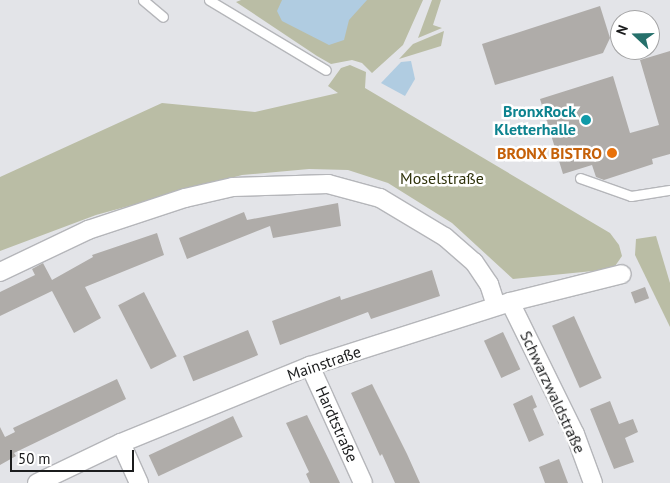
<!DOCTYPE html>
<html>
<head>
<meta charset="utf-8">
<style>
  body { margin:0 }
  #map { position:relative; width:670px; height:483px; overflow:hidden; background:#e3e4e8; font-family:"PT Sans",sans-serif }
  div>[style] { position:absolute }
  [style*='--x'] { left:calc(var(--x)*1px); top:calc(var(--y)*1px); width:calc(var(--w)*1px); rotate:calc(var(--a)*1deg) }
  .green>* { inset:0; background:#babda5 }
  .water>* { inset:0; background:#b0cce1 }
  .building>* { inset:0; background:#afaca9; transform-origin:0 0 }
  .roads { filter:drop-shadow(1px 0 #b5b6ba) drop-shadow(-1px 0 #b5b6ba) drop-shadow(0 1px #b5b6ba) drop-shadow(0 -1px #b5b6ba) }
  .lane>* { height:9px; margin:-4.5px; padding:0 4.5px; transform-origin:4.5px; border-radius:4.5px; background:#fff }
  .street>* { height:18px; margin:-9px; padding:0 9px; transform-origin:9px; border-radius:9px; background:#fff }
  .dots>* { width:14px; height:14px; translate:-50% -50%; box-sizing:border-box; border:2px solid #fff; border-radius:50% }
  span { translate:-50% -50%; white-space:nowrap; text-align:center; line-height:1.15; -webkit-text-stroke:5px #fff; paint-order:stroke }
  .culture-label { font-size:16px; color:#0d838f; font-weight:700 }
  .right { translate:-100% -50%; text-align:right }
  .food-label { font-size:16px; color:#c56008; font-weight:700 }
  .park-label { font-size:16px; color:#30330b }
  .street-label { font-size:16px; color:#1b1c1d }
  .north { position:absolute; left:610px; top:10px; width:50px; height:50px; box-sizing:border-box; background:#fff; border:1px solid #a4a4a5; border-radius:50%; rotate:291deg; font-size:14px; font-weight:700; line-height:20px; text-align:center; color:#1b1c1d }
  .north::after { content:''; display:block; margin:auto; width:18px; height:22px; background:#26706b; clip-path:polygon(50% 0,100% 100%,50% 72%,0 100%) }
  .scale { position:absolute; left:10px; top:450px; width:124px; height:22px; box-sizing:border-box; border:2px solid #1b1c1d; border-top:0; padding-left:6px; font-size:15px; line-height:18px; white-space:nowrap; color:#1b1c1d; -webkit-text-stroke:4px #fff; paint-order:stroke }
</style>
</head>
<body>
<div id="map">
  <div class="green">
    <i style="clip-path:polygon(241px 0,423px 0,403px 45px,372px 73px,362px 63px,352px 60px,331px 64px,317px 56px,236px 2px)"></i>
    <i style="clip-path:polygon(432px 0,441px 0,433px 25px,442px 28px,418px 38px)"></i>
    <i style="clip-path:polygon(444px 31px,441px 46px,399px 59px,413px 44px)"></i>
    <i style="clip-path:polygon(350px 65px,366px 72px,365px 88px,610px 233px,619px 245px,622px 256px,613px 269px,513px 279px,452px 223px,388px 183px,348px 170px,309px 169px,242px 175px,96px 215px,0 251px,0 177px,162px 103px,255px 112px,338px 93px,328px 86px,341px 68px)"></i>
    <i style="clip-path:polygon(656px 236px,670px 283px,670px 327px,635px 255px,636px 239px)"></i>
  </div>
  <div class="water">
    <i style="clip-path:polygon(282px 0,367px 0,349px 20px,344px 40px,329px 45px,282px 21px,277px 11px)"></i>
    <i style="clip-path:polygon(411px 61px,415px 79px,405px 96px,381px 83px,401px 62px)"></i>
  </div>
  <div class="building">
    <i style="clip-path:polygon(600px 6px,610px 38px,603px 53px,495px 85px,482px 44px)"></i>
    <i style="clip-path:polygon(670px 51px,670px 154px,652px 159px,653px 164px,604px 180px,596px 177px,592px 165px,563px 174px,540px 99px,613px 76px,630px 133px,659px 125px,640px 60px)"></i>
    <i style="clip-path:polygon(338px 203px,341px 226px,273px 238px,270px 226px,187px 259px,179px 238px,244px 212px,247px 220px)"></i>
    <i style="clip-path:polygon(157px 233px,164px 255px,85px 287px,101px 318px,74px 333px,52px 291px,0 316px,0 292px,35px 275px,32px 269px,43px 263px,52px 280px,93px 257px,92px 255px)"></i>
    <i style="clip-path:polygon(432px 270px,440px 296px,371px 319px,368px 312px,280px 345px,272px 321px,340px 296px,341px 300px)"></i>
    <i style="left:645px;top:287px;width:12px;height:15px;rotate:70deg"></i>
    <i style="left:144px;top:292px;width:72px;height:29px;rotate:63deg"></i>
    <i style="left:574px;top:316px;width:68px;height:24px;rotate:66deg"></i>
    <i style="left:248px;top:330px;width:27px;height:70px;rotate:68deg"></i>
    <i style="left:503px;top:332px;width:41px;height:21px;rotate:65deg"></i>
    <i style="clip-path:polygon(117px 379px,126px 399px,14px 453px,16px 456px,0 465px,0 427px,5px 437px,15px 432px,13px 428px)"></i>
    <i style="clip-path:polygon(372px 384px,407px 454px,420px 483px,395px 483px,382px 454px,380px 456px,351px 393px)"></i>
    <i style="clip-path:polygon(532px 395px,537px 407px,533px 409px,544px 435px,529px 442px,513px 404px)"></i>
    <i style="clip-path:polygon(610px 401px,619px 424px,633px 419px,638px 432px,625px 438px,634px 462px,614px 469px,590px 409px)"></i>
    <i style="clip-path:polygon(307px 415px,330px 462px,340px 483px,310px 483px,306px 474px,309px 472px,286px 423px)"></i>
    <i style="left:233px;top:416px;width:23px;height:93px;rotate:65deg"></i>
    <i style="clip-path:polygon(559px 459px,568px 483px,545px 483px,539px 467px)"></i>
  </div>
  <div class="roads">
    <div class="lane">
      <i style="--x:143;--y:0;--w:26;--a:40"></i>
      <i style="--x:209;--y:0;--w:136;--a:30.9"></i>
      <i style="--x:580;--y:178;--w:54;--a:19.4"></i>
      <i style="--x:631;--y:196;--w:39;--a:-9"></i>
    </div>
    <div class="street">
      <i style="--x:0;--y:272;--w:98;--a:-25.5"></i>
      <i style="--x:88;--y:230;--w:102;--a:-18.3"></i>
      <i style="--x:185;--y:198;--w:49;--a:-12.9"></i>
      <i style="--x:233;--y:187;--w:95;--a:-1.8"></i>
      <i style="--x:328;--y:184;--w:54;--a:15.1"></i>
      <i style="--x:380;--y:198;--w:76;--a:31"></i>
      <i style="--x:445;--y:237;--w:38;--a:41"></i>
      <i style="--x:474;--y:262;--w:27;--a:56"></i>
      <i style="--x:489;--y:284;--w:23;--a:72"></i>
      <i style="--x:510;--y:302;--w:147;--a:63.8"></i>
      <i style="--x:575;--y:434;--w:52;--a:69.8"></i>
      <i style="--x:310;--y:366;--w:128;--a:65.6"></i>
      <i style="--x:121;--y:443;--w:44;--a:65.8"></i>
      <i style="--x:37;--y:483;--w:93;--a:-25.5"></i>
      <i style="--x:121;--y:443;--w:204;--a:-22.2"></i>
      <i style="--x:310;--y:366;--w:210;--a:-17.7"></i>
      <i style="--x:510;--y:302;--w:115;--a:-14"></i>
    </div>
  </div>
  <div class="dots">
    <i style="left:586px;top:120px;background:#0f9aa8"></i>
    <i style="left:612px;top:153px;background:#e8710a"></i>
  </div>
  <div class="culture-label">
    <span class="right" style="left:576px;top:120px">BronxRock<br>Kletterhalle</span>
  </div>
  <div class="food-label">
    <span class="right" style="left:602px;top:153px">BRONX BISTRO</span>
  </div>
  <div class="park-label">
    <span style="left:442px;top:178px">Moselstraße</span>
  </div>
  <div class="street-label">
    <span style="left:324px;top:363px;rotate:-19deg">Mainstraße</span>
    <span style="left:553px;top:392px;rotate:65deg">Schwarzwaldstraße</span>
    <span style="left:337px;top:424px;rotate:66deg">Hardtstraße</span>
  </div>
  <div class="north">N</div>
  <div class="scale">50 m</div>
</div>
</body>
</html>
